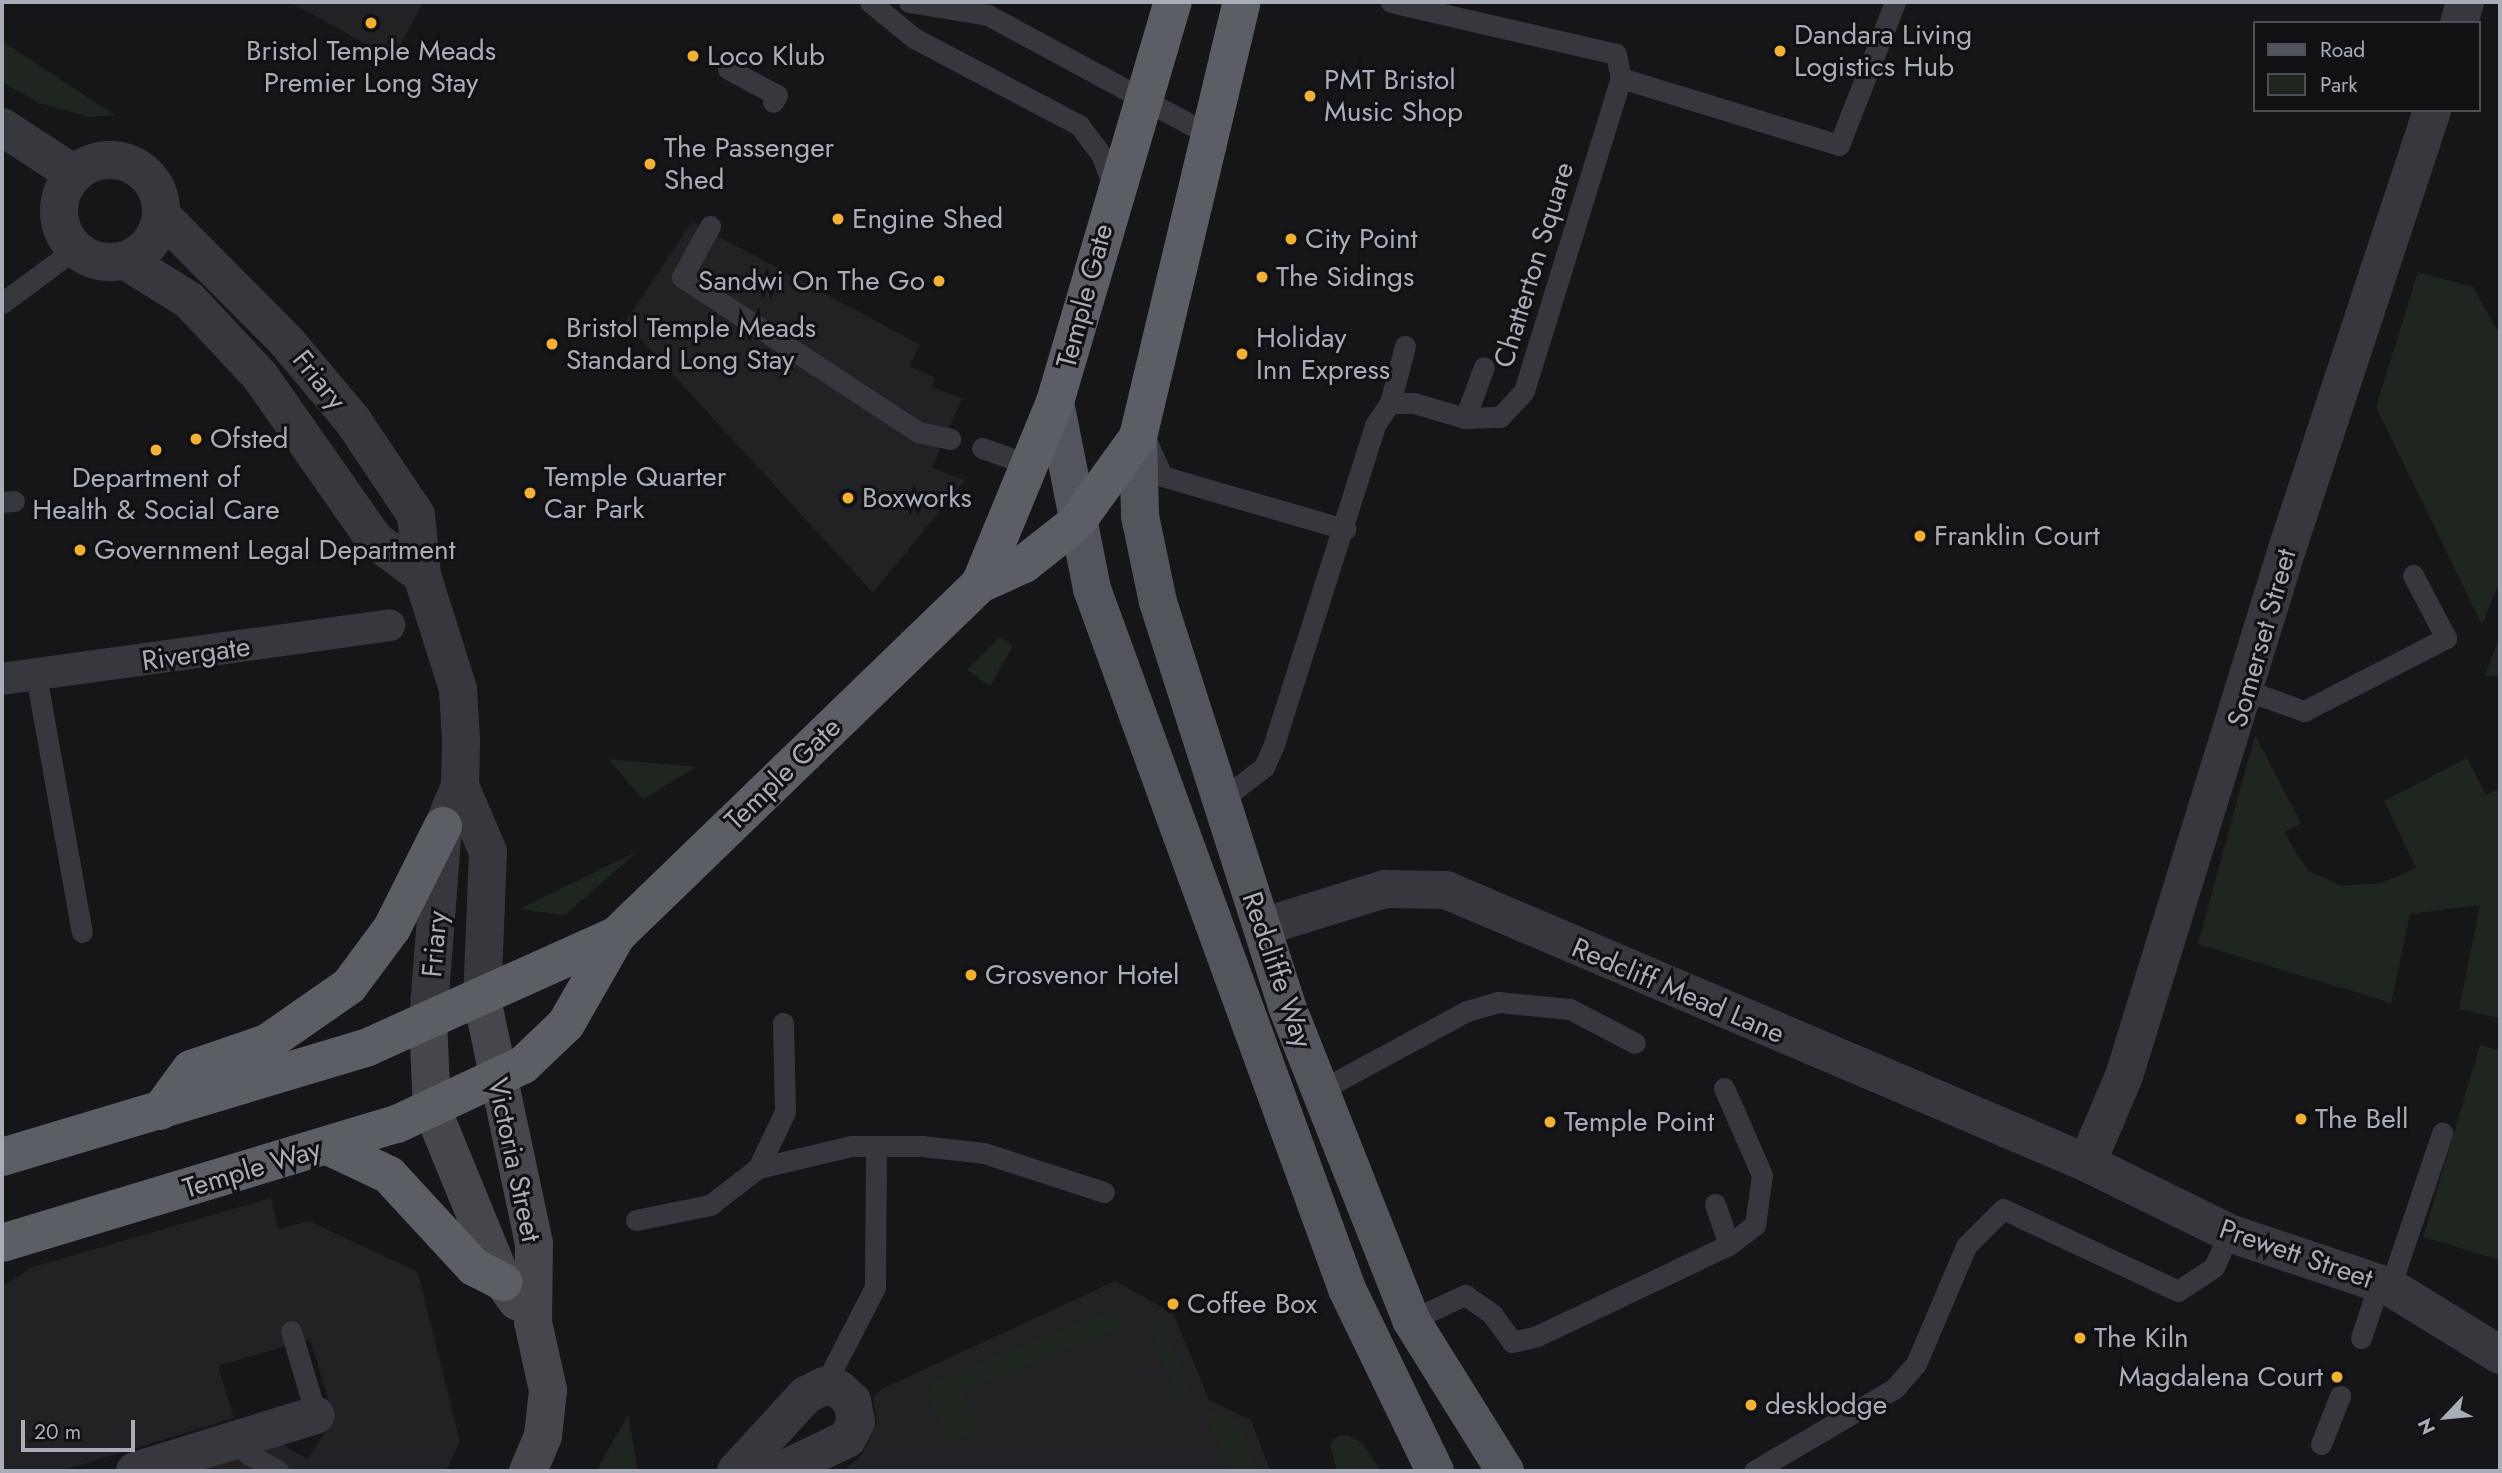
<!DOCTYPE html>
<html>
<head>
<meta charset="utf-8">
<style>
  body { margin:0 }
  #map { position:relative; width:2502px; height:1473px; overflow:hidden; background:#161618; font-family:Jost,sans-serif }
  div>[style] { position:absolute }
  [style*='--x'] { left:calc(var(--x)*1px); top:calc(var(--y)*1px); width:calc(var(--w)*1px); rotate:calc(var(--a)*1deg) }
  .built>* { inset:0; background:#222225 }
  .green>* { inset:0; background:#1e261f }
  .service>* { height:21px; margin:-10.5px; padding:0 10.5px; transform-origin:10.5px; border-radius:10.5px; background:#37383d }
  .pedestrian>* { height:32px; margin:-16px; padding:0 16px; transform-origin:16px; border-radius:16px; background:#37383d }
  .minor>* { height:38px; margin:-19px; padding:0 19px; transform-origin:19px; border-radius:19px; background:#37383d }
  .minor>.ring { margin:-19px; padding:0; box-sizing:content-box; background:none; border:38px solid #37383d; border-radius:50% }
  .secondary>* { height:38px; margin:-19px; padding:0 19px; transform-origin:19px; border-radius:19px; background:#45474d }
  .primary>* { height:38px; margin:-19px; padding:0 19px; transform-origin:19px; border-radius:19px; background:#53555c }
  .trunk>* { height:38px; margin:-19px; padding:0 19px; transform-origin:19px; border-radius:19px; background:#5b5e65 }
  .dots>* { width:19px; height:19px; translate:-50% -50%; box-sizing:border-box; border:4px solid #111113; border-radius:50% }
  span { translate:-50% -50%; white-space:nowrap; text-align:center; line-height:1.15; -webkit-text-stroke:6px #111113; paint-order:stroke }
  .poi-label { font-size:28px; color:#a8adb8 }
  .left { translate:0 -50%; text-align:left }
  .right { translate:-100% -50%; text-align:right }
  .street-label { font-size:28px; color:#a8adb8 }
  .frame { position:absolute; inset:0; border:4px solid #a8adb8; pointer-events:none }
  .legend { position:absolute; left:2253px; top:21px; width:228px; height:91px; box-sizing:border-box; background:#111113; border:2px solid #4d4f55; margin:0; padding:9px 12px; list-style:none; font-size:21px; color:#a8adb8 }
  .legend li { display:flex; align-items:center; gap:14px; height:35px }
  .legend b { width:35px; border:2px solid #4d4f55 }
  .north { position:absolute; left:2411px; top:1382px; width:70px; height:70px; -webkit-text-stroke:5px #111113; paint-order:stroke; rotate:244deg; font-size:19px; font-weight:700; line-height:28px; text-align:center; color:#a8adb8 }
  .north::after { content:''; display:block; margin:auto; width:24px; height:32px; background:#a8adb8; clip-path:polygon(50% 0,100% 100%,50% 72%,0 100%) }
  .scale { position:absolute; left:21px; top:1420px; width:114px; height:32px; box-sizing:border-box; border:4px solid #a8adb8; border-top:0; padding-left:9px; font-size:21px; line-height:24px; white-space:nowrap; color:#a8adb8; -webkit-text-stroke:5px #111113; paint-order:stroke }
</style>
</head>
<body>
<div id="map">
  <div class="built">
    <i style="clip-path:polygon(290px 2px,423px 2px,393px 59px)"></i>
    <i style="clip-path:polygon(692px 222px,920px 345px,909px 366px,935px 378px,932px 387px,962px 398px,932px 468px,965px 480px,873px 593px,625px 322px)"></i>
    <i style="clip-path:polygon(271px 1198px,278px 1229px,309px 1221px,418px 1272px,460px 1442px,446px 1471px,186px 1471px,281px 1444px,308px 1459px,334px 1418px,310px 1339px,218px 1366px,234px 1418px,60px 1471px,2px 1471px,2px 1287px,33px 1267px)"></i>
    <i style="clip-path:polygon(1115px 1281px,1173px 1313px,1209px 1400px,1251px 1420px,1270px 1471px,842px 1471px,861px 1456px,877px 1423px,873px 1396px,882px 1389px)"></i>
  </div>
  <div class="green">
    <i style="clip-path:polygon(2px 41px,115px 115px,89px 117px,39px 103px,2px 82px)"></i>
    <i style="clip-path:polygon(2418px 272px,2473px 287px,2500px 335px,2500px 580px,2482px 625px,2376px 407px)"></i>
    <i style="clip-path:polygon(2500px 636px,2500px 677px,2485px 676px,2485px 675px)"></i>
    <i style="clip-path:polygon(1000px 637px,1013px 646px,990px 686px,967px 670px)"></i>
    <i style="clip-path:polygon(2255px 735px,2301px 823px,2285px 832px,2297px 855px,2309px 871px,2342px 886px,2382px 883px,2416px 868px,2384px 801px,2467px 758px,2486px 795px,2500px 789px,2500px 1018px,2459px 1009px,2480px 905px,2410px 914px,2391px 1003px,2198px 944px)"></i>
    <i style="clip-path:polygon(608px 759px,696px 767px,643px 799px)"></i>
    <i style="clip-path:polygon(638px 851px,565px 915px,519px 909px)"></i>
    <i style="clip-path:polygon(2480px 1045px,2500px 1051px,2500px 1260px,2423px 1237px)"></i>
    <i style="clip-path:polygon(1103px 1313px,1124px 1326px,963px 1391px,979px 1431px,948px 1444px,928px 1396px,934px 1382px)"></i>
    <i style="clip-path:polygon(1152px 1320px,1164px 1325px,1192px 1395px,1179px 1401px,1147px 1322px)"></i>
    <i style="clip-path:polygon(1210px 1410px,1240px 1422px,1257px 1471px,1229px 1471px,1205px 1412px)"></i>
    <i style="clip-path:polygon(628px 1415px,638px 1471px,596px 1471px)"></i>
    <i style="clip-path:polygon(1350px 1436px,1363px 1444px,1381px 1471px,1337px 1471px,1330px 1444px,1338px 1436px)"></i>
  </div>
  <div class="service">
    <i style="--x:870;--y:2;--w:57;--a:39.3"></i>
    <i style="--x:914;--y:38;--w:187;--a:27.8"></i>
    <i style="--x:1079;--y:125;--w:36;--a:53"></i>
    <i style="--x:1101;--y:154;--w:39;--a:69"></i>
    <i style="--x:909;--y:2;--w:80;--a:9.3"></i>
    <i style="--x:988;--y:15;--w:250;--a:28.4"></i>
    <i style="--x:728;--y:69;--w:55;--a:28"></i>
    <i style="--x:777;--y:95;--w:8;--a:120"></i>
    <i style="--x:1621;--y:78;--w:228;--a:17.1"></i>
    <i style="--x:1839;--y:145;--w:154;--a:-68.6"></i>
    <i style="--x:710;--y:226;--w:58;--a:118.8"></i>
    <i style="--x:682;--y:277;--w:282;--a:33.3"></i>
    <i style="--x:918;--y:432;--w:33;--a:12"></i>
    <i style="--x:2;--y:303;--w:91;--a:-36.5"></i>
    <i style="--x:1390;--y:403;--w:59;--a:-75.3"></i>
    <i style="--x:1465;--y:418;--w:54;--a:-69.6"></i>
    <i style="--x:1146;--y:440;--w:39;--a:66"></i>
    <i style="--x:1162;--y:476;--w:191;--a:16.2"></i>
    <i style="--x:982;--y:448;--w:48;--a:19.6"></i>
    <i style="--x:2;--y:502;--w:12;--a:-5"></i>
    <i style="--x:36;--y:675;--w:261;--a:79.9"></i>
    <i style="--x:2248;--y:691;--w:59;--a:19.7"></i>
    <i style="--x:2304;--y:711;--w:160;--a:-27.2"></i>
    <i style="--x:2446;--y:638;--w:71;--a:-117.6"></i>
    <i style="--x:1221;--y:800;--w:54;--a:-37.5"></i>
    <i style="--x:1264;--y:767;--w:22;--a:-66"></i>
    <i style="--x:1273;--y:747;--w:338;--a:-72.4"></i>
    <i style="--x:1375;--y:425;--w:27;--a:-56"></i>
    <i style="--x:1390;--y:403;--w:24;--a:0"></i>
    <i style="--x:1414;--y:403;--w:53;--a:16.4"></i>
    <i style="--x:1465;--y:418;--w:35;--a:-2"></i>
    <i style="--x:1500;--y:417;--w:35;--a:-47"></i>
    <i style="--x:1524;--y:391;--w:328;--a:-72.8"></i>
    <i style="--x:1621;--y:78;--w:25;--a:-102"></i>
    <i style="--x:1616;--y:54;--w:231;--a:-167"></i>
    <i style="--x:1319;--y:1091;--w:168;--a:-28.4"></i>
    <i style="--x:1467;--y:1011;--w:32;--a:-16"></i>
    <i style="--x:1498;--y:1002;--w:72;--a:5.6"></i>
    <i style="--x:1570;--y:1009;--w:73;--a:27.6"></i>
    <i style="--x:758;--y:1168;--w:96;--a:-13.3"></i>
    <i style="--x:851;--y:1146;--w:71;--a:0"></i>
    <i style="--x:922;--y:1146;--w:62;--a:6.4"></i>
    <i style="--x:984;--y:1153;--w:126;--a:18"></i>
    <i style="--x:1715;--y:1204;--w:43;--a:71.1"></i>
    <i style="--x:636;--y:1220;--w:76;--a:-11.5"></i>
    <i style="--x:710;--y:1205;--w:61;--a:-37.6"></i>
    <i style="--x:758;--y:1168;--w:62;--a:-64.3"></i>
    <i style="--x:785;--y:1112;--w:89;--a:-91.3"></i>
    <i style="--x:2390;--y:1287;--w:163;--a:-71.3"></i>
    <i style="--x:1411;--y:1320;--w:60;--a:-24.8"></i>
    <i style="--x:1465;--y:1295;--w:33;--a:35"></i>
    <i style="--x:1492;--y:1314;--w:34;--a:54"></i>
    <i style="--x:1512;--y:1342;--w:26;--a:-13"></i>
    <i style="--x:1537;--y:1336;--w:212;--a:-25.4"></i>
    <i style="--x:1729;--y:1245;--w:33;--a:-38"></i>
    <i style="--x:1755;--y:1225;--w:50;--a:-82"></i>
    <i style="--x:1762;--y:1175;--w:95;--a:-113.6"></i>
    <i style="--x:291;--y:1331;--w:88;--a:73.4"></i>
    <i style="--x:2361;--y:1338;--w:57;--a:-71.6"></i>
    <i style="--x:824;--y:1386;--w:111;--a:-62.7"></i>
    <i style="--x:875;--y:1287;--w:141;--a:-89.6"></i>
    <i style="--x:243;--y:1438;--w:17;--a:73"></i>
    <i style="--x:248;--y:1454;--w:35;--a:29"></i>
    <i style="--x:2321;--y:1444;--w:52;--a:-68.4"></i>
    <i style="--x:1754;--y:1471;--w:162;--a:-30.4"></i>
    <i style="--x:1894;--y:1389;--w:33;--a:-49"></i>
    <i style="--x:1916;--y:1364;--w:128;--a:-67"></i>
    <i style="--x:1966;--y:1246;--w:52;--a:-45"></i>
    <i style="--x:2003;--y:1209;--w:193;--a:25.1"></i>
    <i style="--x:2178;--y:1291;--w:43;--a:-33.7"></i>
    <i style="--x:2214;--y:1267;--w:37;--a:-66"></i>
  </div>
  <div class="pedestrian">
    <i style="--x:2;--y:679;--w:391;--a:-7.9"></i>
  </div>
  <div class="minor">
    <i style="--x:2459;--y:23;--w:22;--a:-74"></i>
    <i style="--x:2;--y:127;--w:86;--a:33.1"></i>
    <i class="ring" style="left:59px;top:160px;width:64px;height:64px"></i>
    <i style="--x:162;--y:216;--w:177;--a:45.2"></i>
    <i style="--x:287;--y:342;--w:103;--a:50.1"></i>
    <i style="--x:353;--y:421;--w:113;--a:56.2"></i>
    <i style="--x:416;--y:515;--w:60;--a:84.3"></i>
    <i style="--x:422;--y:575;--w:120;--a:72.5"></i>
    <i style="--x:458;--y:689;--w:51;--a:86.6"></i>
    <i style="--x:461;--y:740;--w:46;--a:91.2"></i>
    <i style="--x:460;--y:786;--w:43;--a:113"></i>
    <i style="--x:443;--y:826;--w:196;--a:94.4"></i>
    <i style="--x:126;--y:261;--w:74;--a:31.8"></i>
    <i style="--x:189;--y:300;--w:104;--a:46.9"></i>
    <i style="--x:260;--y:376;--w:200;--a:55"></i>
    <i style="--x:375;--y:540;--w:59;--a:36.7"></i>
    <i style="--x:460;--y:786;--w:72;--a:67"></i>
    <i style="--x:488;--y:852;--w:147;--a:92.3"></i>
    <i style="--x:1262;--y:927;--w:129;--a:-17.2"></i>
    <i style="--x:1385;--y:889;--w:61;--a:0.9"></i>
    <i style="--x:1446;--y:890;--w:697;--a:23.07"></i>
    <i style="--x:2087;--y:1163;--w:158;--a:26.2"></i>
    <i style="--x:2229;--y:1233;--w:170;--a:18.5"></i>
    <i style="--x:2390;--y:1287;--w:129;--a:31.7"></i>
    <i style="--x:2087;--y:1163;--w:95;--a:-67"></i>
    <i style="--x:2124;--y:1076;--w:552;--a:-72.81"></i>
    <i style="--x:2287;--y:549;--w:462;--a:-71.7"></i>
    <i style="--x:135;--y:1471;--w:189;--a:-17.2"></i>
    <i style="--x:736;--y:1471;--w:103;--a:-47.4"></i>
    <i style="--x:806;--y:1395;--w:20;--a:-27"></i>
    <i style="--x:824;--y:1386;--w:15;--a:11"></i>
    <i style="--x:839;--y:1389;--w:18;--a:43"></i>
    <i style="--x:852;--y:1401;--w:21;--a:79"></i>
    <i style="--x:856;--y:1422;--w:19;--a:118"></i>
    <i style="--x:847;--y:1439;--w:74;--a:154.5"></i>
  </div>
  <div class="secondary">
    <i style="--x:482;--y:999;--w:249;--a:78"></i>
    <i style="--x:534;--y:1243;--w:79;--a:90.7"></i>
    <i style="--x:533;--y:1322;--w:70;--a:77.6"></i>
    <i style="--x:548;--y:1390;--w:46;--a:96.2"></i>
    <i style="--x:543;--y:1436;--w:38;--a:113"></i>
    <i style="--x:428;--y:1021;--w:88;--a:87.4"></i>
    <i style="--x:432;--y:1109;--w:187;--a:67.7"></i>
    <i style="--x:503;--y:1282;--w:24;--a:54"></i>
  </div>
  <div class="primary">
    <i style="--x:1055;--y:402;--w:191;--a:78.8"></i>
    <i style="--x:1092;--y:589;--w:745;--a:69.98"></i>
    <i style="--x:1347;--y:1289;--w:202;--a:64.2"></i>
    <i style="--x:1138;--y:437;--w:79;--a:88.5"></i>
    <i style="--x:1140;--y:516;--w:88;--a:78.2"></i>
    <i style="--x:1158;--y:602;--w:427;--a:72.3"></i>
    <i style="--x:1288;--y:1009;--w:334;--a:68.4"></i>
    <i style="--x:1411;--y:1320;--w:178;--a:58.1"></i>
  </div>
  <div class="trunk">
    <i style="--x:980;--y:584;--w:197;--a:-67.6"></i>
    <i style="--x:1055;--y:402;--w:417;--a:-73.6"></i>
    <i style="--x:160;--y:1111;--w:52;--a:-53.6"></i>
    <i style="--x:191;--y:1069;--w:80;--a:-18.9"></i>
    <i style="--x:267;--y:1043;--w:100;--a:-34.8"></i>
    <i style="--x:349;--y:986;--w:72;--a:-53.4"></i>
    <i style="--x:392;--y:928;--w:114;--a:-63.4"></i>
    <i style="--x:328;--y:1146;--w:68;--a:25.4"></i>
    <i style="--x:389;--y:1175;--w:125;--a:47.3"></i>
    <i style="--x:474;--y:1267;--w:33;--a:27"></i>
    <i style="--x:2;--y:1157;--w:382;--a:-16.7"></i>
    <i style="--x:368;--y:1047;--w:273;--a:-24.2"></i>
    <i style="--x:2;--y:1243;--w:413;--a:-16.8"></i>
    <i style="--x:397;--y:1124;--w:139;--a:-25.1"></i>
    <i style="--x:523;--y:1065;--w:59;--a:-43.6"></i>
    <i style="--x:566;--y:1024;--w:103;--a:-60.2"></i>
    <i style="--x:617;--y:935;--w:505;--a:-44.04"></i>
    <i style="--x:980;--y:584;--w:48;--a:-24.4"></i>
    <i style="--x:1024;--y:564;--w:66;--a:-38.3"></i>
    <i style="--x:1076;--y:523;--w:106;--a:-54.2"></i>
    <i style="--x:1138;--y:437;--w:447;--a:-76.6"></i>
  </div>
  <div class="dots">
    <i style="left:371px;top:23px;background:#f2b134"></i>
    <i style="left:1780px;top:51px;background:#f2b134"></i>
    <i style="left:693px;top:56px;background:#f2b134"></i>
    <i style="left:1310px;top:96px;background:#f2b134"></i>
    <i style="left:650px;top:164px;background:#f2b134"></i>
    <i style="left:838px;top:219px;background:#f2b134"></i>
    <i style="left:1291px;top:239px;background:#f2b134"></i>
    <i style="left:1262px;top:277px;background:#f2b134"></i>
    <i style="left:939px;top:281px;background:#f2b134"></i>
    <i style="left:552px;top:344px;background:#f2b134"></i>
    <i style="left:1242px;top:354px;background:#f2b134"></i>
    <i style="left:196px;top:439px;background:#f2b134"></i>
    <i style="left:156px;top:450px;background:#f2b134"></i>
    <i style="left:530px;top:493px;background:#f2b134"></i>
    <i style="left:848px;top:498px;background:#f2b134"></i>
    <i style="left:1920px;top:536px;background:#f2b134"></i>
    <i style="left:80px;top:550px;background:#f2b134"></i>
    <i style="left:971px;top:975px;background:#f2b134"></i>
    <i style="left:2301px;top:1119px;background:#f2b134"></i>
    <i style="left:1550px;top:1122px;background:#f2b134"></i>
    <i style="left:1173px;top:1304px;background:#f2b134"></i>
    <i style="left:2080px;top:1338px;background:#f2b134"></i>
    <i style="left:2337px;top:1377px;background:#f2b134"></i>
    <i style="left:1751px;top:1405px;background:#f2b134"></i>
  </div>
  <div class="poi-label">
    <span class="left" style="left:1794px;top:51px">Dandara Living<br>Logistics Hub</span>
    <span style="left:371px;top:67px">Bristol Temple Meads<br>Premier Long Stay</span>
    <span class="left" style="left:707px;top:56px">Loco Klub</span>
    <span class="left" style="left:1324px;top:96px">PMT Bristol<br>Music Shop</span>
    <span class="left" style="left:664px;top:164px">The Passenger<br>Shed</span>
    <span class="left" style="left:852px;top:219px">Engine Shed</span>
    <span class="left" style="left:1305px;top:239px">City Point</span>
    <span class="left" style="left:1276px;top:277px">The Sidings</span>
    <span class="right" style="left:925px;top:281px">Sandwi On The Go</span>
    <span class="left" style="left:566px;top:344px">Bristol Temple Meads<br>Standard Long Stay</span>
    <span class="left" style="left:1256px;top:354px">Holiday<br>Inn Express</span>
    <span class="left" style="left:210px;top:439px">Ofsted</span>
    <span class="left" style="left:544px;top:493px">Temple Quarter<br>Car Park</span>
    <span style="left:156px;top:494px">Department of<br>Health &amp; Social Care</span>
    <span class="left" style="left:862px;top:498px">Boxworks</span>
    <span class="left" style="left:1934px;top:536px">Franklin Court</span>
    <span class="left" style="left:94px;top:550px">Government Legal Department</span>
    <span class="left" style="left:985px;top:975px">Grosvenor Hotel</span>
    <span class="left" style="left:2315px;top:1119px">The Bell</span>
    <span class="left" style="left:1564px;top:1122px">Temple Point</span>
    <span class="left" style="left:1187px;top:1304px">Coffee Box</span>
    <span class="left" style="left:2094px;top:1338px">The Kiln</span>
    <span class="right" style="left:2323px;top:1377px">Magdalena Court</span>
    <span class="left" style="left:1765px;top:1405px">desklodge</span>
  </div>
  <div class="street-label">
    <span style="left:1534px;top:265px;rotate:-73deg">Chatterton Square</span>
    <span style="left:1085px;top:296px;rotate:-75deg">Temple Gate</span>
    <span style="left:319px;top:380px;rotate:51deg">Friary</span>
    <span style="left:2262px;top:638px;rotate:-74deg">Somerset Street</span>
    <span style="left:196px;top:654px;rotate:-8deg">Rivergate</span>
    <span style="left:783px;top:774px;rotate:-44deg">Temple Gate</span>
    <span style="left:435px;top:944px;rotate:-85deg">Friary</span>
    <span style="left:1277px;top:970px;rotate:71deg">Redcliffe Way</span>
    <span style="left:1678px;top:991px;rotate:23deg">Redcliff Mead Lane</span>
    <span style="left:514px;top:1160px;rotate:78deg">Victoria Street</span>
    <span style="left:252px;top:1169px;rotate:-17deg">Temple Way</span>
    <span style="left:2296px;top:1254px;rotate:19deg">Prewett Street</span>
  </div>
  <div class="frame"></div>
  <ul class="legend">
  <li><b style="height:9px;background:#53555c"></b>Road</li>
  <li><b style="height:19px;background:#1e261f"></b>Park</li>
  </ul>
  <div class="north">N</div>
  <div class="scale">20 m</div>
</div>
</body>
</html>
